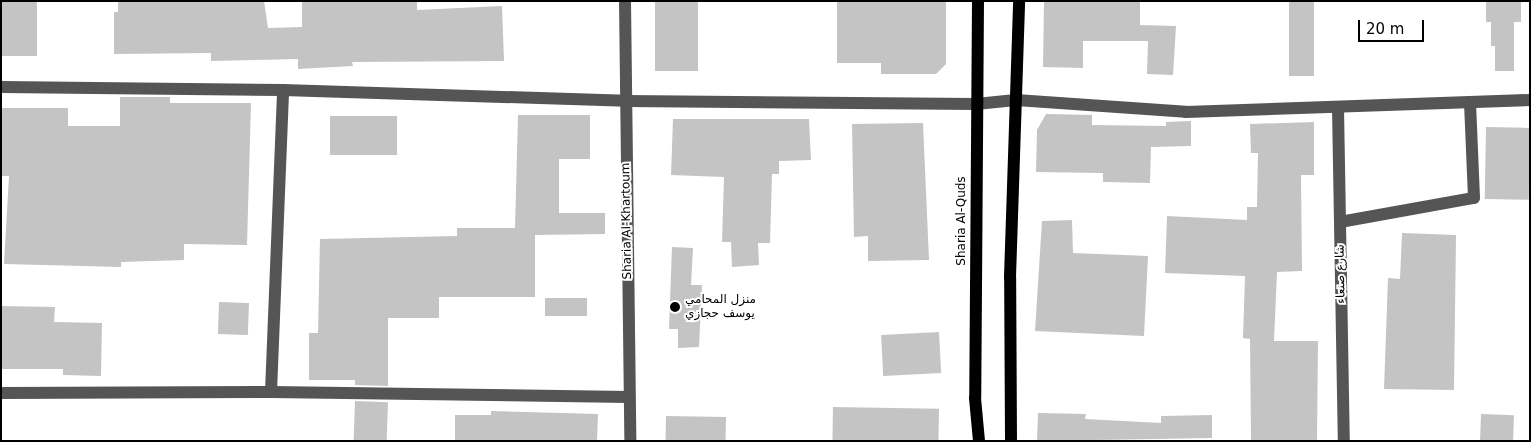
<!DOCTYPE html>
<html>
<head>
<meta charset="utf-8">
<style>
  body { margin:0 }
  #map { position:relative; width:1531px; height:442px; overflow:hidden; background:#fff; font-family:"DejaVu Sans","Noto Naskh Arabic",sans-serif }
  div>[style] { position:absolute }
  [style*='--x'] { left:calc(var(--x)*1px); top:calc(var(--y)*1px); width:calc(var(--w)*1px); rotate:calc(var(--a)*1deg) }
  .building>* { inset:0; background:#c4c4c4; transform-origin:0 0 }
  .minor>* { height:12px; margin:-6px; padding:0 6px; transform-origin:6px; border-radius:6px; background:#555 }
  .major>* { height:12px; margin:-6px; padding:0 6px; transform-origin:6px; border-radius:6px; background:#000 }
  .dots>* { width:14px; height:14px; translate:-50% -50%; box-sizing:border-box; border:2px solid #fff; border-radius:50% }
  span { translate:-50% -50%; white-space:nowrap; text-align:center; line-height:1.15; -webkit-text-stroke:4px #fff; paint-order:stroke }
  .street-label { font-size:12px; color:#000 }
  .poi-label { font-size:12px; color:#000 }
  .left { translate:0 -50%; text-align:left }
  .frame { position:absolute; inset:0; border:2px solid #000; pointer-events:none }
  .scale { position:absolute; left:1358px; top:20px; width:66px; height:22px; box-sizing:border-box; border:2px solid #000; border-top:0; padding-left:6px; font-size:15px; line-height:18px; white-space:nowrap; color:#000; -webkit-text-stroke:4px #fff; paint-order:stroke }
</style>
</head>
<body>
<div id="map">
  <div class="building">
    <i style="left:1px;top:1px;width:36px;height:55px"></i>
    <i style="clip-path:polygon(118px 1px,264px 1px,268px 28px,302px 27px,302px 1px,417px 1px,417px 10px,502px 6px,504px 61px,352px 62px,353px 66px,298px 69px,298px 59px,211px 61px,211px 53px,114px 54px,114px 12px,118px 12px)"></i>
    <i style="left:655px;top:1px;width:43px;height:70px"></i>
    <i style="clip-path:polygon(837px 1px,946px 1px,946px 64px,936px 74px,881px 74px,881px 63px,837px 63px)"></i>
    <i style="clip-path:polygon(1044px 1px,1140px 1px,1140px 25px,1176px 26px,1173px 75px,1147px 74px,1148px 41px,1083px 41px,1083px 68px,1043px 67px)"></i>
    <i style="left:1289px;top:1px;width:25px;height:75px"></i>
    <i style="clip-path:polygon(1486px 1px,1521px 1px,1521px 22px,1514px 22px,1514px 71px,1495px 71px,1495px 46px,1491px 46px,1491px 22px,1486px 22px)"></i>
    <i style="clip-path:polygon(120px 97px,170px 97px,170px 103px,251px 103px,247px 245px,184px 244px,184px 260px,121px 262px,121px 267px,4px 264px,9px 176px,1px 176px,1px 108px,68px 108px,68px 126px,120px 126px)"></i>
    <i style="clip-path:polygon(1046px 114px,1092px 115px,1092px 125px,1166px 126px,1166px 122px,1191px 121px,1191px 146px,1151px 147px,1150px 183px,1103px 182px,1103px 173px,1036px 172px,1037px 130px)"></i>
    <i style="clip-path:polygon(518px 115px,590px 115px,590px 159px,559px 159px,559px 213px,605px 213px,605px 234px,535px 235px,535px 297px,439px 297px,439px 318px,388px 318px,388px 386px,355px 385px,355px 380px,309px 380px,309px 333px,318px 333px,320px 239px,457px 236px,457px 228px,515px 228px)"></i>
    <i style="left:330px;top:116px;width:67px;height:39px"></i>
    <i style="clip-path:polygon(673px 119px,809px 119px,811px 160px,779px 161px,779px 174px,772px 174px,770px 243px,758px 243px,759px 265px,732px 267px,731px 242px,722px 242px,724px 177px,671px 175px)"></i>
    <i style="clip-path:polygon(1314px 122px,1314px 175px,1301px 175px,1302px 271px,1277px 272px,1274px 341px,1318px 341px,1317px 441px,1251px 441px,1250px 339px,1243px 338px,1245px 276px,1165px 273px,1167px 216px,1247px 220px,1247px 207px,1257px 207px,1258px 153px,1251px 153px,1250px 124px)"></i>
    <i style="clip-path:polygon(923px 123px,929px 260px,868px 261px,868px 236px,854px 237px,852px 124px)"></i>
    <i style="left:1486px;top:127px;width:44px;height:72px;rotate:1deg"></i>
    <i style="clip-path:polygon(1072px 220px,1073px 253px,1148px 256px,1144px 336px,1035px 331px,1042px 221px)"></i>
    <i style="clip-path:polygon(1402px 233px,1456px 235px,1454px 390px,1384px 389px,1388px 278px,1400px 279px)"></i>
    <i style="clip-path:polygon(672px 247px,693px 248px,691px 285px,702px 285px,699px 347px,678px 348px,678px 329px,669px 329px)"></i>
    <i style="left:545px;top:298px;width:42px;height:18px"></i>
    <i style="left:219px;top:302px;width:30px;height:32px;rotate:2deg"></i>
    <i style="clip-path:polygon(1px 306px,55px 307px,54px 322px,102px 323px,101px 376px,63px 375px,63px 369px,1px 369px)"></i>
    <i style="left:939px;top:332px;width:41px;height:58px;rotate:87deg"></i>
    <i style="left:355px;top:401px;width:33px;height:40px;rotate:2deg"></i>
    <i style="left:833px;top:407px;width:106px;height:34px;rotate:1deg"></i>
    <i style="clip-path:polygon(491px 411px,598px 414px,597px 441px,455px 441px,455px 415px,491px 415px)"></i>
    <i style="clip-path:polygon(1038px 413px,1086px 414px,1085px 419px,1161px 423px,1161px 416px,1212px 415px,1212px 438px,1037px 441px)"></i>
    <i style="left:1481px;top:414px;width:33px;height:27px;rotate:2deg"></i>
    <i style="left:666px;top:416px;width:60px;height:25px;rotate:1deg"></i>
  </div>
  <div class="minor">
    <i style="--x:625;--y:1;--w:440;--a:89.3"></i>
    <i style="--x:1;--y:87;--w:282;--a:0.6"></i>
    <i style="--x:283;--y:90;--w:343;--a:1.8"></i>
    <i style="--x:626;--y:101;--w:350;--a:0.5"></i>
    <i style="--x:976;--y:104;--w:40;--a:-5.7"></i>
    <i style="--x:1016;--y:100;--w:170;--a:4"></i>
    <i style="--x:1186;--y:112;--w:344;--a:-2"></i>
    <i style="--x:1338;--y:108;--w:333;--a:89"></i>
    <i style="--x:1340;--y:222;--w:136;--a:-10.2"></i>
    <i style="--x:1474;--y:198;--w:96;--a:-92.4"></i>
    <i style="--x:271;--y:392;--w:302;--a:-87.7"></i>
    <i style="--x:1;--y:393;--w:270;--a:-0.2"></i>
    <i style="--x:271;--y:392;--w:358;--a:0.8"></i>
  </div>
  <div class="major">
    <i style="--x:978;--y:1;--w:397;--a:90.4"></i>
    <i style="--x:975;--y:398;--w:43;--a:84.7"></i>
    <i style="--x:1011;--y:441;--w:164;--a:-90.3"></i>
    <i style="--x:1010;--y:277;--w:276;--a:-88.1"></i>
  </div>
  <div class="dots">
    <i style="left:675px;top:307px;background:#000"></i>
  </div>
  <div class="street-label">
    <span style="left:627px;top:221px;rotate:-91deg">Sharia Al-Khartoum</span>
    <span style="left:962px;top:221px;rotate:-90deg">Sharia Al-Quds</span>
    <span style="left:1341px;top:274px;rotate:-91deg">شارع صنعاء</span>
  </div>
  <div class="poi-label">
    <span class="left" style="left:685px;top:307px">منزل المحامي<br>يوسف حجازي</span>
  </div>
  <div class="frame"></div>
  <div class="scale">20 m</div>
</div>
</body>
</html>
